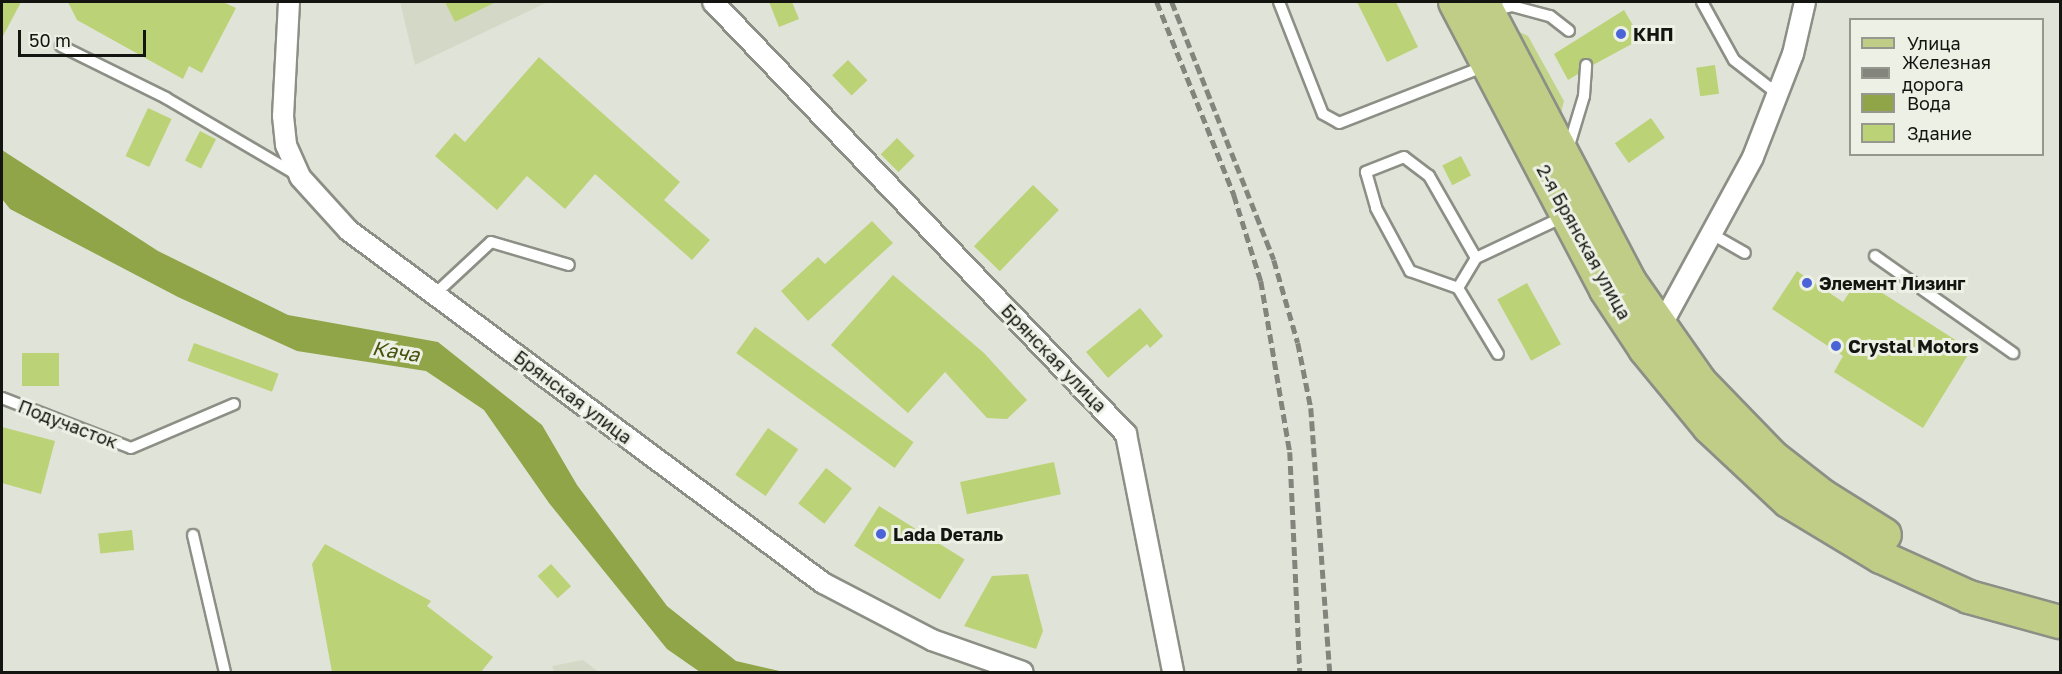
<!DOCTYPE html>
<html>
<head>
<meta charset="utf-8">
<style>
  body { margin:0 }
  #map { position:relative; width:2062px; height:674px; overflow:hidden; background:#e0e3d8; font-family:"Golos Text",sans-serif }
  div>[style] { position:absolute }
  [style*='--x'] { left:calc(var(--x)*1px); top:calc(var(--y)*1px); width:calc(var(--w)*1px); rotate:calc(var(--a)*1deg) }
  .built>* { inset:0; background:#d4d9c7 }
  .green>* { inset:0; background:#c1d48a }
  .water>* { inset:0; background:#90a448 }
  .building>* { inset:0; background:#bcd276; transform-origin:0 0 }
  .roads { filter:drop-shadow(2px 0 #8c8f85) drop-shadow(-2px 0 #8c8f85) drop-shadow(0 2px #8c8f85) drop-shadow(0 -2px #8c8f85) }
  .lane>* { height:10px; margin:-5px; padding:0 5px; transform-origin:5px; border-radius:5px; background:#fff }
  .street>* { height:20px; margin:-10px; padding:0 10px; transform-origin:10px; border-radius:10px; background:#fff }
  .primary>* { height:32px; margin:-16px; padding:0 16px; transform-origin:16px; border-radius:16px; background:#bfcd87 }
  .rail>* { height:4.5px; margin-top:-2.25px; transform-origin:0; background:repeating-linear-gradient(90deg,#83857d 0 9px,transparent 0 13.5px) }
  .dots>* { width:16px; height:16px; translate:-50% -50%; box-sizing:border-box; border:3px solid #edf0e5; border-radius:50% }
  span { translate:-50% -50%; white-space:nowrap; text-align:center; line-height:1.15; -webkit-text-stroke:6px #edf0e5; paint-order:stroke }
  .poi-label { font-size:18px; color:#141511; font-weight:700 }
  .left { translate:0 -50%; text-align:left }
  .street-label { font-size:18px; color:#141511 }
  .water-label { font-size:20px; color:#45510d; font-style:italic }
  .frame { position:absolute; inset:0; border:3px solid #141511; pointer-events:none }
  .legend { position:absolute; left:1849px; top:18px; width:195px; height:138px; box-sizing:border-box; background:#edf0e5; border:2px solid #969890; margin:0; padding:8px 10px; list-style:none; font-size:18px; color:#141511 }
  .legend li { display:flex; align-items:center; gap:12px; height:30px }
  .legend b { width:30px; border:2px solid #969890 }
  .scale { position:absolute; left:18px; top:30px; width:128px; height:27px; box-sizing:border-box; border:3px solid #141511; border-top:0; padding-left:8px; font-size:18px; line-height:21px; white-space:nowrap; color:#141511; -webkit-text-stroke:4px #edf0e5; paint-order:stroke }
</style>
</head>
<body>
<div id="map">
  <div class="built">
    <i style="clip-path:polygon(400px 2px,548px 2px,415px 65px)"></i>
    <i style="clip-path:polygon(583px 660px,599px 672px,554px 672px,552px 666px)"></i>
  </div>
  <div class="green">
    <i style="clip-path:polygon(1508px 27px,1528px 36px,1564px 101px,1558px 125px)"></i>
  </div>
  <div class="water">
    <i style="clip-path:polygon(2px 150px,158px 251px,288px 315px,438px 342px,542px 425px,577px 485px,667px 606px,736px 661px,784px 672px,700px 672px,667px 649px,549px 503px,484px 410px,426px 371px,297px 351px,178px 297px,10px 209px,2px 199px)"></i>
  </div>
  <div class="building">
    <i style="clip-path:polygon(2px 2px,21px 2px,2px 38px)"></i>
    <i style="clip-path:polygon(68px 2px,223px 2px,236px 8px,202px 73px,189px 66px,183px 79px,77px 20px)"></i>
    <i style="clip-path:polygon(445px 2px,496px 2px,455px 22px)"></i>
    <i style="clip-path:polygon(769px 2px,792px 2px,799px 19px,779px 27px)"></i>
    <i style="clip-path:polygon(1357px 2px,1396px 2px,1418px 47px,1387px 62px)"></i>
    <i style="clip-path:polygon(1624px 10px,1641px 39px,1593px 65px,1590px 58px,1582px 59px,1578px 74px,1568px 80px,1554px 54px)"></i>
    <i style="clip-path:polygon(539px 57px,680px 182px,664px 200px,710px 240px,692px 260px,595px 174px,565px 209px,527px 176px,497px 210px,435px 156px,455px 133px,465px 142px)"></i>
    <i style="left:848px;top:60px;width:28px;height:22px;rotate:46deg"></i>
    <i style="left:1715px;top:65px;width:29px;height:19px;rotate:82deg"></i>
    <i style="left:148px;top:108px;width:26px;height:53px;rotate:25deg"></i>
    <i style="left:1651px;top:118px;width:24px;height:44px;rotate:55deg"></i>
    <i style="left:200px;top:131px;width:18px;height:33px;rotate:27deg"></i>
    <i style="left:897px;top:138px;width:25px;height:23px;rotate:45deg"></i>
    <i style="left:1461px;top:156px;width:22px;height:21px;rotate:63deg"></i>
    <i style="left:1033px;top:185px;width:36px;height:85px;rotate:44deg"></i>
    <i style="clip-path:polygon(872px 221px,893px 243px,808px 321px,781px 291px,818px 257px,825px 264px)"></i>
    <i style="clip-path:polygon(1797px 271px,1843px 302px,1859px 278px,1971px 350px,1923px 428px,1834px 372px,1843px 356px,1772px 309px)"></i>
    <i style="clip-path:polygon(893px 275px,984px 353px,1027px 400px,1007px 419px,987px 418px,945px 372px,908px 413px,831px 345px)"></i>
    <i style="left:1527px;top:283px;width:70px;height:34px;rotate:61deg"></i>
    <i style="clip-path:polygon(1140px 308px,1163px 336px,1150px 348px,1147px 344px,1108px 378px,1086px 352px)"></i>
    <i style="left:755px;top:327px;width:196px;height:32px;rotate:36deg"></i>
    <i style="left:194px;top:343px;width:90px;height:19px;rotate:20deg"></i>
    <i style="left:22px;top:353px;width:37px;height:33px"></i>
    <i style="clip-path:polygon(2px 427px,55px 441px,41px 494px,2px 483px)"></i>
    <i style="left:768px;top:428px;width:37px;height:57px;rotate:35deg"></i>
    <i style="left:1054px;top:462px;width:33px;height:96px;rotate:78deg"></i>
    <i style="left:826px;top:468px;width:33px;height:45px;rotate:38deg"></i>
    <i style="left:879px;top:506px;width:101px;height:47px;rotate:32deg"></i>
    <i style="left:132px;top:530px;width:20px;height:34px;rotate:84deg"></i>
    <i style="clip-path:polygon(325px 544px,431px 601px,427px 606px,493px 657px,481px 672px,332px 672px,312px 564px)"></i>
    <i style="left:551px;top:564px;width:30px;height:18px;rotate:48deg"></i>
    <i style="clip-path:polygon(1028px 574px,1043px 631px,1036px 649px,964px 626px,992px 576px)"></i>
  </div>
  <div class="roads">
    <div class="lane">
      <i style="--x:1279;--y:2;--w:120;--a:68.6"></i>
      <i style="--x:1323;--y:114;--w:18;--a:29"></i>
      <i style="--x:1339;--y:123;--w:157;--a:-21.3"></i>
      <i style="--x:1702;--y:2;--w:66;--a:61.1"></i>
      <i style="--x:1734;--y:60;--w:57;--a:37.9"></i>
      <i style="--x:1492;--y:11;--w:21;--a:-14"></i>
      <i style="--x:1512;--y:6;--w:39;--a:15"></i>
      <i style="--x:1550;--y:16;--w:24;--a:38"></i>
      <i style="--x:61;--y:46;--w:117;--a:26.3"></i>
      <i style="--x:166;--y:98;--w:152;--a:30.4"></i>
      <i style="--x:1568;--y:149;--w:55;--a:-73.2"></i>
      <i style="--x:1584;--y:96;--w:31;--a:-86"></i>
      <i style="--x:1710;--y:233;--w:40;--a:29.7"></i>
      <i style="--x:1875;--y:256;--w:169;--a:35.1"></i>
      <i style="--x:1476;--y:258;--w:95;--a:-119.8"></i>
      <i style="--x:1429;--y:176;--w:31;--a:-143"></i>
      <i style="--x:1404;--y:157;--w:41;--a:158.5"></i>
      <i style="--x:1366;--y:172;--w:37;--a:74"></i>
      <i style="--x:1376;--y:208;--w:72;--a:61.6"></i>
      <i style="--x:1410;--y:271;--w:51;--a:19.5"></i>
      <i style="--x:1458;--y:288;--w:77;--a:58.8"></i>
      <i style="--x:1458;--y:288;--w:35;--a:-59"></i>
      <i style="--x:1476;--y:258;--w:96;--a:-25.2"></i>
      <i style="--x:435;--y:294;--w:76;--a:-42.9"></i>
      <i style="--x:491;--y:242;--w:81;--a:16.4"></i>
      <i style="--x:2;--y:398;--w:138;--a:21.2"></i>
      <i style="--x:131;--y:448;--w:112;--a:-23.1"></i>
      <i style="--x:193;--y:535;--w:141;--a:76.9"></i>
    </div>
    <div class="street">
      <i style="--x:289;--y:2;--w:114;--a:93"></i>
      <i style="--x:283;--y:116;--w:29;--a:84"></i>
      <i style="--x:286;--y:145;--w:35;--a:66"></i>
      <i style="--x:300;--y:177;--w:72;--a:47.8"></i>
      <i style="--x:348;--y:230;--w:592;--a:36.62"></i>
      <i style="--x:823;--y:583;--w:123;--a:27.6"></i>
      <i style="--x:932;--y:640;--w:96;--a:19.4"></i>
      <i style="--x:713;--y:2;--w:598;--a:46.29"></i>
      <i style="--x:1126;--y:434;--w:243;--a:78.8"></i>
      <i style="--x:1661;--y:326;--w:192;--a:-61.4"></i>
      <i style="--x:1753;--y:157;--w:110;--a:-68.8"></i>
      <i style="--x:1793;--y:54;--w:53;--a:-77"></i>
    </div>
    <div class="primary">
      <i style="--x:1455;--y:2;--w:325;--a:62.3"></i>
      <i style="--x:1606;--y:290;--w:71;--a:56.5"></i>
      <i style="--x:1645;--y:349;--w:101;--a:50.6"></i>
      <i style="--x:1709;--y:427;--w:108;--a:43.1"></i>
      <i style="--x:1788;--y:501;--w:109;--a:31.1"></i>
      <i style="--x:1881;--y:557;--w:97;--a:24.4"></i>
      <i style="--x:1969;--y:597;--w:94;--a:15.4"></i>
      <i style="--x:1483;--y:2;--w:316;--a:62.3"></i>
      <i style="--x:1630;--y:282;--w:123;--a:54.9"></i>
      <i style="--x:1701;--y:383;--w:103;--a:45.8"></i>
      <i style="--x:1773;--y:457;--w:63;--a:38"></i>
      <i style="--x:1823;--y:496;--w:73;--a:32.2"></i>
    </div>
  </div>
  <div class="rail">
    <i style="--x:1157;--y:2;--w:208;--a:68.2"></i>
    <i style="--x:1234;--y:195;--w:90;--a:72.6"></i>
    <i style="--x:1261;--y:281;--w:173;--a:80.4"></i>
    <i style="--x:1290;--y:452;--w:220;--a:87.4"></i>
    <i style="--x:1172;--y:2;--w:277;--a:68.4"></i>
    <i style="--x:1274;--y:260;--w:86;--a:73.9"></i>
    <i style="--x:1298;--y:343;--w:66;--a:78.7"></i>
    <i style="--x:1311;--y:408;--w:265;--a:85.9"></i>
  </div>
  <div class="dots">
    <i style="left:1621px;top:34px;background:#4a64d8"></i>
    <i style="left:1807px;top:283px;background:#4a64d8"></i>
    <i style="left:1836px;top:346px;background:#4a64d8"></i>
    <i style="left:881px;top:534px;background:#4a64d8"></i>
  </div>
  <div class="poi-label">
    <span class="left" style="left:1633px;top:34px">КНП</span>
    <span class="left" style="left:1819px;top:283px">Элемент Лизинг</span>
    <span class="left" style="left:1848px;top:346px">Crystal Motors</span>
    <span class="left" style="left:893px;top:534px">Lada Dеталь</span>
  </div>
  <div class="street-label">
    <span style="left:1584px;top:242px;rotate:61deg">2-я Брянская улица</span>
    <span style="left:1054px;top:358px;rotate:46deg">Брянская улица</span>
    <span style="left:573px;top:397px;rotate:37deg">Брянская улица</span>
    <span style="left:68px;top:424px;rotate:21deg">Подучасток</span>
  </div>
  <div class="water-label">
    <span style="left:396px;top:351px;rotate:9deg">Кача</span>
  </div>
  <div class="frame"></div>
  <ul class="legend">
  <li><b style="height:8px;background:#bfcd87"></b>Улица</li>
  <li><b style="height:8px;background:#83857d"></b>Железная дорога</li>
  <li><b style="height:16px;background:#90a448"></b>Вода</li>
  <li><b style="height:16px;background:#bcd276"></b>Здание</li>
  </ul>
  <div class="scale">50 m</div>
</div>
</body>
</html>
